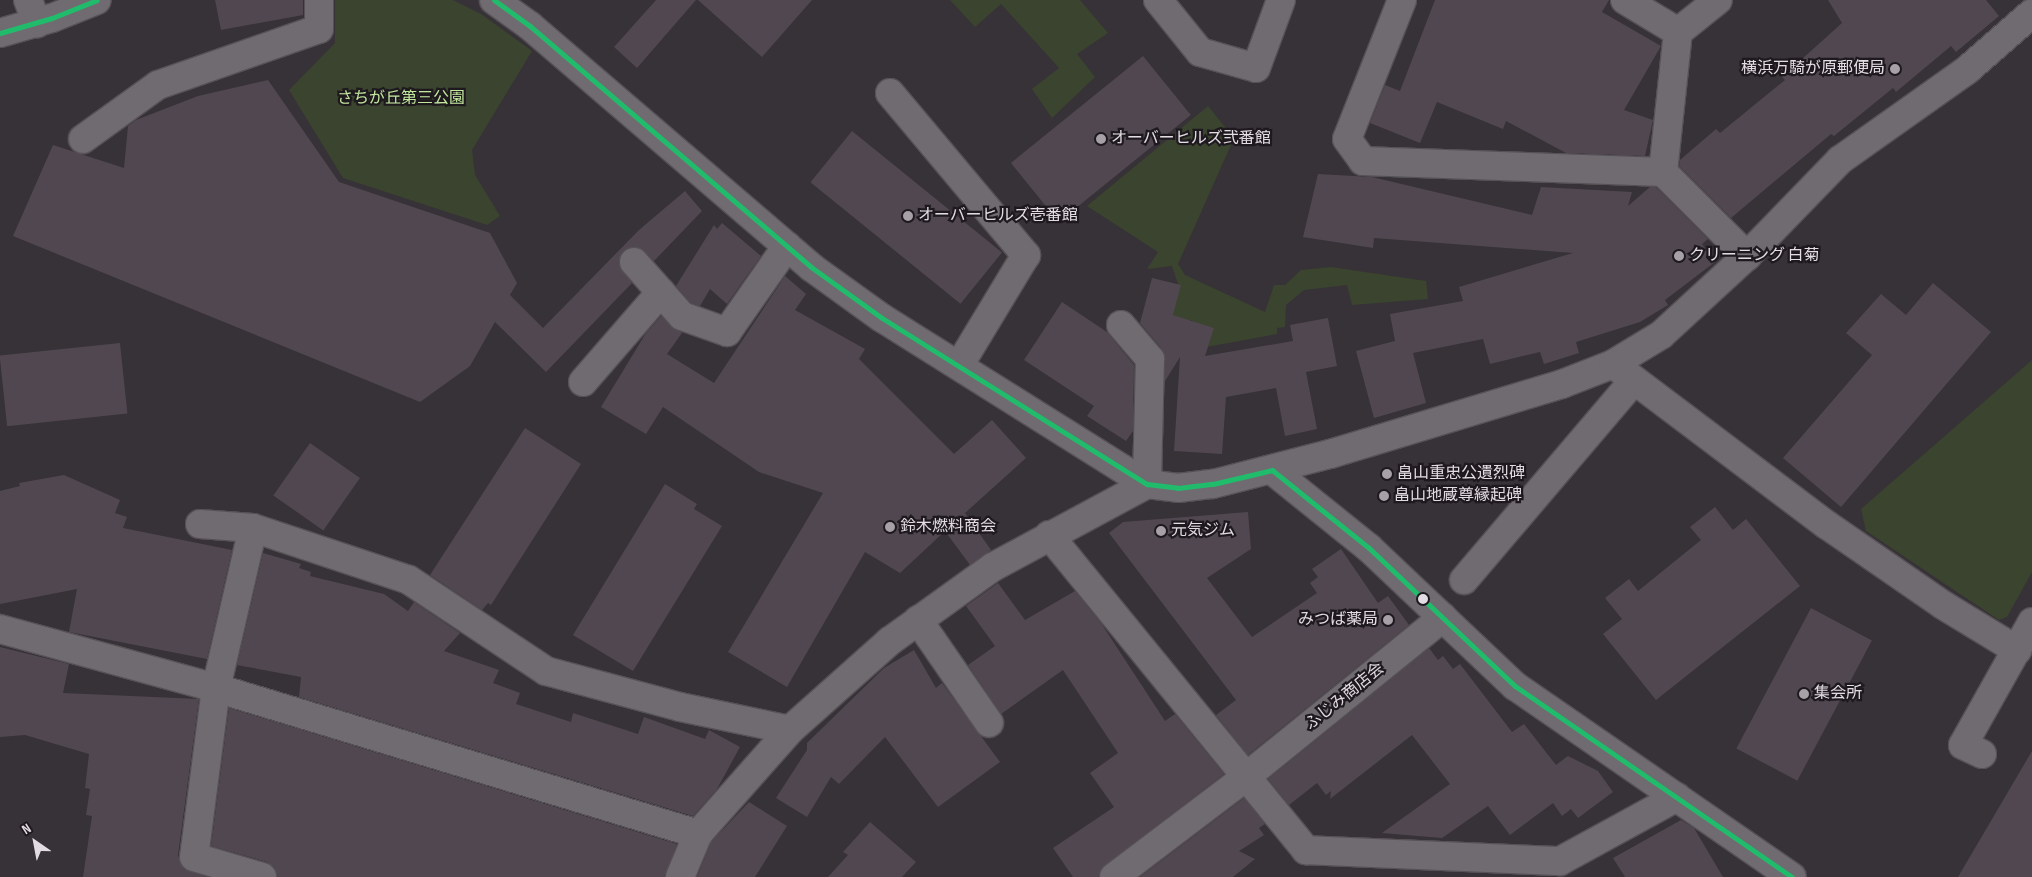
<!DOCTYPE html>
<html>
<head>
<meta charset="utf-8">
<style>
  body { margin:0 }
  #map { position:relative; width:2032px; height:877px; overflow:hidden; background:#373237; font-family:"Sofia Sans Condensed","Noto Sans JP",sans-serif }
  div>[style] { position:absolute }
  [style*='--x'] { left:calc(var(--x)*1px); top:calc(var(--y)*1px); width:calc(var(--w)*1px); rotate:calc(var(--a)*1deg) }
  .green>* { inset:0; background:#3a442e }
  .building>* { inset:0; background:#514750; transform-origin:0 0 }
  .roads { filter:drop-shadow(1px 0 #565156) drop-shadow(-1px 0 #565156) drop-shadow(0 1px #565156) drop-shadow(0 -1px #565156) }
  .minor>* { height:28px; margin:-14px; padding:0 14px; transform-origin:14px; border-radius:14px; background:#6f6b70 }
  .bus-1>* { height:5px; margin:-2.5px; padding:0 2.5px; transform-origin:2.5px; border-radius:2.5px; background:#20bc6c }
  .dots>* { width:14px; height:14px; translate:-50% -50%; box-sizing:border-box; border:2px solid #1d191e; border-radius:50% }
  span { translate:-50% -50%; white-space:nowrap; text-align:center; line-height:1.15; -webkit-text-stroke:4.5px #1d191e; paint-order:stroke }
  .poi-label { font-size:16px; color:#e3dce3 }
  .right { translate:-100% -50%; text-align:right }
  .left { translate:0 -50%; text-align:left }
  .park-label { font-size:16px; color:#c3e79d }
  .street-label { font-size:16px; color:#e3dce3 }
  .north { position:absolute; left:10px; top:817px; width:50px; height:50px; -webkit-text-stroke:4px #1d191e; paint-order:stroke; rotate:327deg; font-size:14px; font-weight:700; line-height:20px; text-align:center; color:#e3dce3 }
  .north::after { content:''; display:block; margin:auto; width:18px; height:22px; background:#e3dce3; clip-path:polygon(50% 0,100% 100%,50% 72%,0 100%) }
</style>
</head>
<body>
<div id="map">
  <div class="green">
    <i style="clip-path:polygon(335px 0,453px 0,481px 14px,532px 51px,472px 150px,475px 175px,500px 216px,487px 225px,343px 178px,289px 90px,335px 43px)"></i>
    <i style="clip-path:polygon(950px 0,1080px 0,1108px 33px,1077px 54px,1095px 77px,1052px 118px,1032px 89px,1059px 68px,1001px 4px,975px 27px)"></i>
    <i style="clip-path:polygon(1208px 106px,1234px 138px,1178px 264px,1185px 275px,1265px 312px,1274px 285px,1285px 285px,1301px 270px,1331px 267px,1426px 281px,1428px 299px,1352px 305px,1347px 285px,1304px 290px,1286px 305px,1285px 327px,1277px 328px,1277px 334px,1201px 348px,1192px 320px,1166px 326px,1178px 284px,1172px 266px,1147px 269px,1158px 252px,1087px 206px)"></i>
    <i style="clip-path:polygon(2032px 360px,2032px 572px,2007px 617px,1999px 620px,1866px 531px,1861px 509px)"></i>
  </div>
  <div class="building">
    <i style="clip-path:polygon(215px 0,303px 0,303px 15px,221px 30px)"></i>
    <i style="clip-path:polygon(656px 0,696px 0,637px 68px,614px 47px)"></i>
    <i style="clip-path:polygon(698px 0,812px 0,762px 57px)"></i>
    <i style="clip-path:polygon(1435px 0,1609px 0,1602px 12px,1661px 46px,1624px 110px,1653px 120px,1645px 156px,1566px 153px,1506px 121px,1503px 129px,1437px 102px,1420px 143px,1370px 123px,1385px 85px,1400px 91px)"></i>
    <i style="clip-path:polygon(1828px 0,1986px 0,1999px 16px,1956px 52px,1951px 46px,1896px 92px,1893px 88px,1834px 136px,1831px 134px,1731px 218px,1679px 166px,1680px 160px,1716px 129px,1720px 133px,1785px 80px,1782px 77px,1842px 23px)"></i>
    <i style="left:1143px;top:56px;width:76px;height:170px;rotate:51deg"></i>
    <i style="clip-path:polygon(268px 80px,339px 182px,490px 233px,517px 283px,510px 295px,543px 328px,639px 230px,685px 191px,702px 211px,654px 261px,638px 247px,623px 251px,619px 266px,632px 283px,546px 372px,495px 322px,470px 366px,420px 402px,13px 236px,53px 145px,124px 168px,128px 126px,136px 120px,198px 96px)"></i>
    <i style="left:852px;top:131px;width:193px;height:66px;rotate:39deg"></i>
    <i style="clip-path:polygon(1318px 174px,1372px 177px,1532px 215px,1541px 187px,1632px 192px,1628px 206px,1650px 187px,1656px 187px,1708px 239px,1702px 244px,1715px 262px,1665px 300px,1668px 305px,1640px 322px,1576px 342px,1579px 353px,1544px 364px,1540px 352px,1490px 364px,1483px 339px,1413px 353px,1426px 403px,1374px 418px,1356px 351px,1395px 341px,1390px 314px,1463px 301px,1459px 287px,1573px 253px,1374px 238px,1373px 248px,1303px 237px)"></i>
    <i style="clip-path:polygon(722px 223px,761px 256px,727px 304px,710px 289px,700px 306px,691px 303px,676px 286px,714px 225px,717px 229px)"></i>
    <i style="clip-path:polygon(785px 276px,806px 294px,795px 310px,865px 349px,859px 359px,954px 454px,992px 420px,1026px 458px,965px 513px,991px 550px,970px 565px,945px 531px,900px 573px,865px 552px,787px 687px,728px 652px,823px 493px,759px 472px,663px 407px,646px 434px,601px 407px,646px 333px,661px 316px,682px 333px,667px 354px,714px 383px)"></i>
    <i style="clip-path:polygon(1152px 278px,1181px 285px,1173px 315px,1214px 328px,1205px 356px,1293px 341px,1290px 325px,1328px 318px,1337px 366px,1306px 372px,1317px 429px,1285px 436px,1276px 388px,1226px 397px,1222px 454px,1174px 451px,1180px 357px,1165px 381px,1162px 349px,1140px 323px)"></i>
    <i style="clip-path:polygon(1933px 283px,1991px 332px,1841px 507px,1783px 458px,1872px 355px,1846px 333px,1881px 294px,1906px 315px)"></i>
    <i style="clip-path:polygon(1062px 302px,1107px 332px,1134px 365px,1133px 431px,1126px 441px,1087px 416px,1094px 406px,1024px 360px)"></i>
    <i style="left:120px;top:343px;width:71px;height:121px;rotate:84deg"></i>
    <i style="clip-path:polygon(525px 428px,581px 464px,491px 605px,488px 603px,482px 610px,430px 575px)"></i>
    <i style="left:310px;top:443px;width:61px;height:64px;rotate:35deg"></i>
    <i style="clip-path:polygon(64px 475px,120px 500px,115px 513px,127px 517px,123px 528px,232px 550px,207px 659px,69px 632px,77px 589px,0 604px,0 491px,20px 486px,19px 483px)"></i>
    <i style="clip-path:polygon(665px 484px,697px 504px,694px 509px,722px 526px,633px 671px,573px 635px)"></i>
    <i style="clip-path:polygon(1715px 507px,1733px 530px,1746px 519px,1800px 586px,1656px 700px,1603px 634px,1622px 619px,1605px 598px,1629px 579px,1638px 591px,1701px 540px,1690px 527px)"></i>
    <i style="clip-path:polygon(1248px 512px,1251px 549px,1207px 578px,1252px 637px,1317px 593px,1310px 583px,1318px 577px,1312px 569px,1341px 549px,1378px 603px,1388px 596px,1409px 625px,1248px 755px,1216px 715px,1236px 700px,1109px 533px,1123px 522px)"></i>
    <i style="clip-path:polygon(263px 553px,301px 564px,299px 568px,311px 572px,310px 576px,384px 594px,408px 611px,414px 602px,460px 633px,444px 651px,499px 670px,493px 683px,520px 693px,516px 704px,571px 722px,573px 713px,638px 734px,644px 717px,705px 739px,709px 730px,740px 747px,717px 789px,693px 816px,299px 697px,301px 677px,237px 665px)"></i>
    <i style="clip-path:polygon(998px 583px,1025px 620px,1075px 591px,1101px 623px,1165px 721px,1175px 714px,1224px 774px,1105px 865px,1099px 877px,1073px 877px,1053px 848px,1114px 807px,1090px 773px,1118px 753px,1063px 670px,1001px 714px,968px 665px,995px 646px,966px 606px)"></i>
    <i style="left:1811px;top:608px;width:69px;height:159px;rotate:28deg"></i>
    <i style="clip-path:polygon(0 647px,69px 664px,63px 693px,199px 699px,178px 855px,184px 869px,207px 877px,83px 877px,92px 816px,86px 815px,90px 789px,85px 788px,89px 754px,25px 735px,0 737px)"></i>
    <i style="clip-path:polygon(1429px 648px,1438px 660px,1443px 656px,1453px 669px,1460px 664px,1512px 732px,1524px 724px,1556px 765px,1568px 756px,1598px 771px,1613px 792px,1578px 818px,1571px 809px,1562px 816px,1553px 803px,1510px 835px,1488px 806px,1442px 838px,1382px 833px,1450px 784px,1412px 735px,1330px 799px,1331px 791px,1326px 795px,1317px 783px,1289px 805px,1268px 779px)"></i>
    <i style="clip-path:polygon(914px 650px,936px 688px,942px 683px,1000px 762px,938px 807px,885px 737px,839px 784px,831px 777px,807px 817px,776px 798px,807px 750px,807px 743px,884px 668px)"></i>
    <i style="clip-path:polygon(229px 708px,677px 844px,665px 877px,277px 877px,274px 867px,267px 862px,211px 846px)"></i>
    <i style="clip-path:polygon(2032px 751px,2032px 877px,1958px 877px)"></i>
    <i style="clip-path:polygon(1244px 798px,1265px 824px,1259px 828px,1264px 835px,1239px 851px,1255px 859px,1233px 877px,1140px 877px)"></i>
    <i style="clip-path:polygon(749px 802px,787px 826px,755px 877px,697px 877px,711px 842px)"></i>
    <i style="clip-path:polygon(1681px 820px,1694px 828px,1723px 877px,1625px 877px,1613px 858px)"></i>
    <i style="clip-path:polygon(870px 822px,916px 862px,902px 877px,828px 877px,848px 855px,843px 852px)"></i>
  </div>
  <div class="roads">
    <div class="minor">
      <i style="--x:28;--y:0;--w:25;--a:69"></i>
      <i style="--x:494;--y:0;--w:44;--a:35.8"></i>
      <i style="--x:530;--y:26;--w:370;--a:40.6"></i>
      <i style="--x:811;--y:267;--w:87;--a:35.7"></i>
      <i style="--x:882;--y:318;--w:313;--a:32.1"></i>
      <i style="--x:1147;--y:484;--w:31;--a:7"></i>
      <i style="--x:1178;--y:488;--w:35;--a:-7"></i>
      <i style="--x:1213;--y:484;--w:121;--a:-14.4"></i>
      <i style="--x:1330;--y:454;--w:242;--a:-16.8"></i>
      <i style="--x:1562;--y:384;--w:55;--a:-21.4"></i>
      <i style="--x:1613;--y:364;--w:56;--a:-31.1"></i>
      <i style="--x:1661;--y:335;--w:117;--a:-42.6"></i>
      <i style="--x:1747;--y:256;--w:134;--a:-45.9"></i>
      <i style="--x:1840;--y:160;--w:156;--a:-35.3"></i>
      <i style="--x:1967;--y:70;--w:86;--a:-41.2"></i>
      <i style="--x:1158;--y:0;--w:67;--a:51.1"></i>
      <i style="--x:1200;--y:52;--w:58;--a:15.9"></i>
      <i style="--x:1256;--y:68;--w:72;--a:-69.8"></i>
      <i style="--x:1402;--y:0;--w:149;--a:111.6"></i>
      <i style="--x:1347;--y:139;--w:27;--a:54"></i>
      <i style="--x:1363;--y:161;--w:300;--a:2.1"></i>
      <i style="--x:1663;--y:172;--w:119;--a:45"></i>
      <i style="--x:1625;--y:0;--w:62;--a:31.1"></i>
      <i style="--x:0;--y:33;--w:54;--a:-16.1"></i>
      <i style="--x:52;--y:18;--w:48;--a:-21.8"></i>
      <i style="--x:890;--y:93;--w:212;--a:50"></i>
      <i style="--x:1026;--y:255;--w:127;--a:121.2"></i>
      <i style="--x:83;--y:139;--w:92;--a:-35.8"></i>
      <i style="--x:158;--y:85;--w:170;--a:-19.2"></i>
      <i style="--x:319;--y:29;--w:29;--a:-90"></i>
      <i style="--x:1663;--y:172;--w:141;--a:-83.9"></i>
      <i style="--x:1678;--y:32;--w:51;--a:-38.7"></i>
      <i style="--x:634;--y:262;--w:72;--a:48.4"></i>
      <i style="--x:682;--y:316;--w:48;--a:19.6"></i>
      <i style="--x:727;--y:332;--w:105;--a:-55.1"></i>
      <i style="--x:1121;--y:325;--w:45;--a:49.5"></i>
      <i style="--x:1150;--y:359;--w:125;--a:91.4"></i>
      <i style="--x:1613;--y:364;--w:268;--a:37"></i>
      <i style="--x:1827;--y:525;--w:141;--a:34.6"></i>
      <i style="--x:1943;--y:605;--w:87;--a:31.3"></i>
      <i style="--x:583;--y:382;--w:119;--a:-49.1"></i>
      <i style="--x:1272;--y:470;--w:124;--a:38.8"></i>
      <i style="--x:1369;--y:548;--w:201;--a:43.4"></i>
      <i style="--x:1515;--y:686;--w:336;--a:34.6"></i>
      <i style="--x:200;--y:524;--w:53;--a:4.3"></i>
      <i style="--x:253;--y:528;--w:164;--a:18.4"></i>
      <i style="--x:409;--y:580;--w:164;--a:33.6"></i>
      <i style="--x:546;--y:671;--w:139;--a:15"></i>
      <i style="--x:680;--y:707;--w:112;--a:11.8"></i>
      <i style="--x:253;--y:528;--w:164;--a:103"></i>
      <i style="--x:216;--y:688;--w:170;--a:97.4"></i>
      <i style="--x:194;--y:857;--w:71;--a:16.4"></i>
      <i style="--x:1049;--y:535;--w:407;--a:50.8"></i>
      <i style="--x:1306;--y:850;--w:254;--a:2.5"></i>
      <i style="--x:1560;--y:861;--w:133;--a:-28.7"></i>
      <i style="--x:1464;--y:580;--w:262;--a:-49.6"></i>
      <i style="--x:918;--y:620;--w:125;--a:55.4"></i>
      <i style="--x:0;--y:629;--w:224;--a:15.3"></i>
      <i style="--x:216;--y:688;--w:504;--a:16.85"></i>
      <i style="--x:1982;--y:754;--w:21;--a:-155"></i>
      <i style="--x:1963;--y:745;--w:141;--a:-60.7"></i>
      <i style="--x:680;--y:877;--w:47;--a:-67.3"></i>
      <i style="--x:698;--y:834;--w:139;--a:-48.5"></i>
      <i style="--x:790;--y:730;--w:134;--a:-41.7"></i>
      <i style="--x:890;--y:641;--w:127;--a:-35.7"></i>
      <i style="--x:993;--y:567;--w:175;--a:-28.3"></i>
      <i style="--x:1114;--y:877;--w:167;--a:-37.2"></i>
      <i style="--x:1247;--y:776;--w:252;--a:-39"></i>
    </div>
  </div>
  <div class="bus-1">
    <i style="--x:494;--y:0;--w:44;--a:35.8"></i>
    <i style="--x:530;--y:26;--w:370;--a:40.6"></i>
    <i style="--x:811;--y:267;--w:87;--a:35.7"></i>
    <i style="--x:882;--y:318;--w:313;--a:32.1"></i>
    <i style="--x:1147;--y:484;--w:31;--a:7"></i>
    <i style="--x:1178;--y:488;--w:35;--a:-7"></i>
    <i style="--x:1213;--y:484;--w:61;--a:-13.3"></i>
    <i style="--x:0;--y:33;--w:54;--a:-16.1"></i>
    <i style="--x:52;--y:18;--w:48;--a:-21.8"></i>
    <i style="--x:1272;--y:470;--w:124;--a:38.8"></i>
    <i style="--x:1369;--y:548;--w:201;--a:43.4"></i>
    <i style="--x:1515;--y:686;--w:336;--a:34.6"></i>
  </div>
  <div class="dots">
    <i style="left:1895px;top:69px;background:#a7a0a7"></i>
    <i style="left:1101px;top:139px;background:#a7a0a7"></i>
    <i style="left:908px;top:216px;background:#a7a0a7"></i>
    <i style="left:1679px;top:256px;background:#a7a0a7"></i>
    <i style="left:1387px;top:474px;background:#a7a0a7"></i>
    <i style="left:1384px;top:496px;background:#a7a0a7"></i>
    <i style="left:890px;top:527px;background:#a7a0a7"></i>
    <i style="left:1161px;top:531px;background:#a7a0a7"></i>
    <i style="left:1423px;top:599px;background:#e3dce3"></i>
    <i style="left:1388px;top:620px;background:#a7a0a7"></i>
    <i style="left:1804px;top:694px;background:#a7a0a7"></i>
  </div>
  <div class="poi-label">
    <span class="right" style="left:1885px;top:69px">横浜万騎が原郵便局</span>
    <span class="left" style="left:1111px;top:139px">オーバーヒルズ弐番館</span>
    <span class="left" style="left:918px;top:216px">オーバーヒルズ壱番館</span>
    <span class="left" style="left:1689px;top:256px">クリーニング 白菊</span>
    <span class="left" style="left:1397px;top:474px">畠山重忠公遺烈碑</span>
    <span class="left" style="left:1394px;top:496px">畠山地蔵尊縁起碑</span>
    <span class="left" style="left:900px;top:527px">鈴木燃料商会</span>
    <span class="left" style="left:1171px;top:531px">元気ジム</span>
    <span class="right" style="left:1378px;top:620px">みつば薬局</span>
    <span class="left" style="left:1814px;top:694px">集会所</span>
  </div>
  <div class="park-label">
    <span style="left:401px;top:99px">さちが丘第三公園</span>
  </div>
  <div class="street-label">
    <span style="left:1345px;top:697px;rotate:-39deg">ふじみ商店会</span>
  </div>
  <div class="north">N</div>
</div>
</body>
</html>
